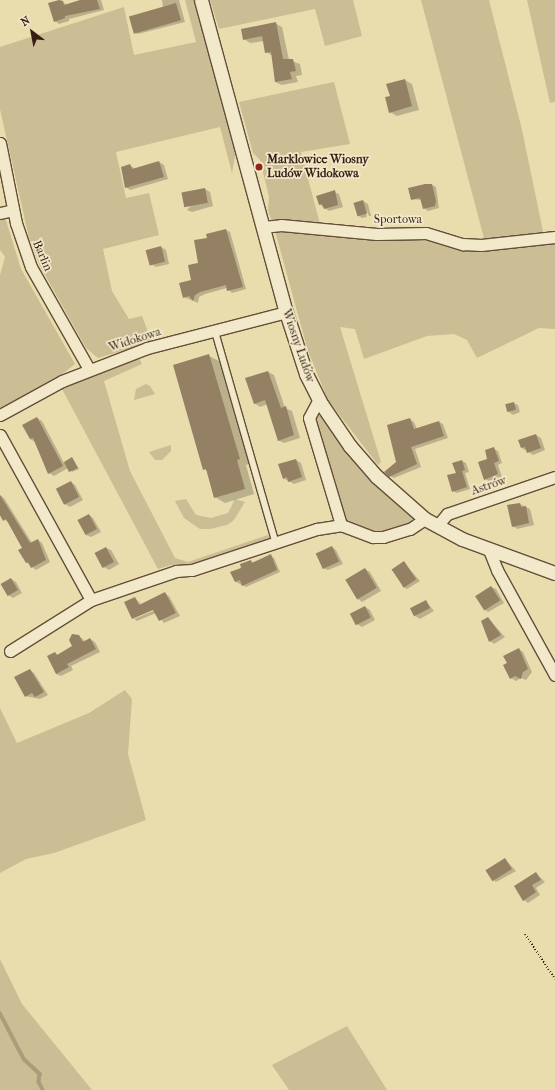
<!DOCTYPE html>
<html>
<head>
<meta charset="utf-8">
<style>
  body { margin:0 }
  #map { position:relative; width:555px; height:1090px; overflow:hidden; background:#e9ddae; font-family:"IM FELL French Canon",serif }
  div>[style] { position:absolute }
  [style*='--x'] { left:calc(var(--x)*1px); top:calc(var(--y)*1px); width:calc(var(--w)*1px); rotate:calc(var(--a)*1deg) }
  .green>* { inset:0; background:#cbbd94 }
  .shadow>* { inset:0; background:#0003 }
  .stream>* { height:3.5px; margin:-1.75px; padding:0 1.75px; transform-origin:1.75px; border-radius:1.75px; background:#ac9c7a }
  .building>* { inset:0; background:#948164; transform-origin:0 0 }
  .path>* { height:2px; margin-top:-1px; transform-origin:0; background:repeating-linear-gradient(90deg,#371e14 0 1px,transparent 0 3px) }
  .roads { filter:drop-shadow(1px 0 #644e3a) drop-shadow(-1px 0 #644e3a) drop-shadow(0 1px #644e3a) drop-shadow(0 -1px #644e3a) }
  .service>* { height:5.5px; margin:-2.75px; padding:0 2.75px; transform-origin:2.75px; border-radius:2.75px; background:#f1e9ca }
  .minor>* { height:11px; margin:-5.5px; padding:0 5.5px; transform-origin:5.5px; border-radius:5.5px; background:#f1e9ca }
  .tertiary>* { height:13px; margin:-6.5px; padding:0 6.5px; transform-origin:6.5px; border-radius:6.5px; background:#f1e9ca }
  .dots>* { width:11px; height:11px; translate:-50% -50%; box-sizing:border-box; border:2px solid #f1e9ca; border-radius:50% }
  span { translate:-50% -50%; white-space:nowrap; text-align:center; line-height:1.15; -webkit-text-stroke:3.5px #f1e9ca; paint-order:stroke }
  .poi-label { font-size:12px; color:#371e14; font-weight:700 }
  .left { translate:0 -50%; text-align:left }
  .street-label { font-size:12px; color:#371e14 }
  .north { position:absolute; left:12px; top:12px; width:40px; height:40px; -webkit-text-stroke:3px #f1e9ca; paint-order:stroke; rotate:328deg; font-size:11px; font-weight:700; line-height:16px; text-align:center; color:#371e14 }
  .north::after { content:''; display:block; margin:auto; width:14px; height:18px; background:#371e14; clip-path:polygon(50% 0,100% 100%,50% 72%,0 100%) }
</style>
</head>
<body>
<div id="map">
  <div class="green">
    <i style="clip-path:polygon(185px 0,194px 0,236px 151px,232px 173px,220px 127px,116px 152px,126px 198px,149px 193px,159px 235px,103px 249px,112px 291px,129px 319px,142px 316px,152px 342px,98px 358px,86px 348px,40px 266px,29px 238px,0 109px,0 47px,124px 7px,134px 55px,196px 42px)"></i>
    <i style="clip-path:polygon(210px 0,353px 0,362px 36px,325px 46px,315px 9px,219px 29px)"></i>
    <i style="clip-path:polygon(421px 0,489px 0,522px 130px,544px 236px,485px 242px)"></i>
    <i style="clip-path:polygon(527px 0,555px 0,555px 102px,550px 103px)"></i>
    <i style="clip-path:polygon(334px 82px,350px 144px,301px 152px,320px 224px,272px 222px,268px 210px,269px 197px,260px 160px,253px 153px,239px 102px)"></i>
    <i style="clip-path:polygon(5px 217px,21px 269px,75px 364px,57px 378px,0 408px,0 275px,5px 257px,0 250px,0 218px)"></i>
    <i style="clip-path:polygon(301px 230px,393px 239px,426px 237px,465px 249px,482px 250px,555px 241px,555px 329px,539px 328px,477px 358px,467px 340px,454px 334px,427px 336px,364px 359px,355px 329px,340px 327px,381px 462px,378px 465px,328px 400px,308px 351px,275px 231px)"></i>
    <i style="clip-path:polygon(139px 358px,142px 364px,104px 381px,130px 471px,175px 558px,188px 562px,268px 535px,270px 541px,193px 565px,171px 565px,158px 569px,62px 389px,73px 381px)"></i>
    <i style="clip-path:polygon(146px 384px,150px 386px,155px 394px,134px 400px,136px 389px)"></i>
    <i style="clip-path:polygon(317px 416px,323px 416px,343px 448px,379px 489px,413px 518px,408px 527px,373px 534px,344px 523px,314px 419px)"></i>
    <i style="clip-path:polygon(171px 445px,171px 451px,162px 460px,155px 460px,149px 452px)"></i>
    <i style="clip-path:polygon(186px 499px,196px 515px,211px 518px,228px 513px,235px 499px,245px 502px,234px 520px,227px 525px,210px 529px,200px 529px,184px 518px,175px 501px)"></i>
    <i style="clip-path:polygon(125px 690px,132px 699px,128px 754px,146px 820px,54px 853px,26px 859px,0 873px,0 708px,17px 743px,89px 713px)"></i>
    <i style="clip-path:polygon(0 959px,22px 1004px,92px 1090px,0 1090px)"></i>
    <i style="clip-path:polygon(347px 1026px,387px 1090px,289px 1090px,272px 1065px)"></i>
  </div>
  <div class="shadow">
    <i style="clip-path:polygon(82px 0,101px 0,104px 10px,69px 19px,69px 21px,59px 24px,55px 21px,63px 2px,67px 5px)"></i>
    <i style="clip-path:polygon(162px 0,179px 0,185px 22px,138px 34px,134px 32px,163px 7px)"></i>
    <i style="clip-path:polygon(275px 23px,282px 27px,289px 60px,300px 64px,302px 75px,296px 76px,298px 82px,282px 85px,275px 82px,273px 56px,266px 52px,264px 41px,250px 43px,244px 39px)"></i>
    <i style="clip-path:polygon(405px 80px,412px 84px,419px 110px,397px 116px,390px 112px,391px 97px)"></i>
    <i style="clip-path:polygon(159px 162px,164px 165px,168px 179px,130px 190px,126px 187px,130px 165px,135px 169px)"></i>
    <i style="clip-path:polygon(432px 185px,436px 187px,439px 208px,428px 211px,424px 208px,421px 200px,412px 199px)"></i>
    <i style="clip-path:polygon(205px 189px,210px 192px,213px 206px,192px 212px,187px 210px)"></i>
    <i style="clip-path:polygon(334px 192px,339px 194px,343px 207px,329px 211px,319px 204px)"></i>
    <i style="clip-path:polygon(363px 201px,368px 204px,371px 216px,369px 216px,363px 203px,367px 217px,362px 218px,357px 215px)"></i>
    <i style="clip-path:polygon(226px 230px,230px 232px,246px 289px,232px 293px,227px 288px,205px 294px,199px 297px,198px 303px,184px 297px,208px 238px)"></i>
    <i style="clip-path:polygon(161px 247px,166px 250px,169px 264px,156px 267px,151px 264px)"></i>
    <i style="clip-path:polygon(209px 356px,219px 361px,249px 464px,246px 465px,254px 494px,225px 503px,215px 497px,208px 471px,204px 469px)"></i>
    <i style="clip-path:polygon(268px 372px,274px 375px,285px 408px,292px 411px,300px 438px,284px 443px,278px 440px,268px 404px,260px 407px,254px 403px,247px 379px)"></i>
    <i style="clip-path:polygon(513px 403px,518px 405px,520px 412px,513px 415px,509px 412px)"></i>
    <i style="clip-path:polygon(37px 418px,42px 421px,64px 463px,72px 458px,79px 469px,72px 472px,68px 468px,54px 476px,49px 473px,35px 442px,30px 439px)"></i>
    <i style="clip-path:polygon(410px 419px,414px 422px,417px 429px,439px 422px,443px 424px,448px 438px,415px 449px,421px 467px,394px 478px,390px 476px,397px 463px)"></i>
    <i style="clip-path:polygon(536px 435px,541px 438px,545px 450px,533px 455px,522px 448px)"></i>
    <i style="clip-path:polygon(494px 449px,498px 451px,502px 463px,498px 465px,502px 477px,489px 481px,485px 479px)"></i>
    <i style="clip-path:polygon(296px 460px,301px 463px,306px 480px,294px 484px,283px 478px)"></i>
    <i style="clip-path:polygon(462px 461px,466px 463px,469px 472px,465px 473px,470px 489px,457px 493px,453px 491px)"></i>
    <i style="clip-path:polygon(71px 482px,75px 485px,83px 500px,70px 507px,65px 504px)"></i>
    <i style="clip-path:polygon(0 495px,4px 498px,32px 543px,38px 540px,42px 543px,50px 562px,36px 570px,26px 562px,23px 548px,9px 523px,0 516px)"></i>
    <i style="clip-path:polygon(520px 504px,530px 509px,534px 525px,517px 529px,513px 526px)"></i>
    <i style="clip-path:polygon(89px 515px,93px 518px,101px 532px,91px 537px,86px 535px,78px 521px)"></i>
    <i style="clip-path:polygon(332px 547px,336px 550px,343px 564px,328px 570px,323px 568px,317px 554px)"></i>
    <i style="clip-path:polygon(106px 548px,111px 550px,119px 564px,109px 570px,104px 567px)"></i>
    <i style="clip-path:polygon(271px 556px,274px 558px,280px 572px,246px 587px,236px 582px,242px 568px,251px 561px,254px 563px)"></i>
    <i style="clip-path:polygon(404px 563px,420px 581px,407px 589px,402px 586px)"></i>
    <i style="clip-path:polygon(365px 569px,370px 572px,381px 591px,362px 602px,358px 599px)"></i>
    <i style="clip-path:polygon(11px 579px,16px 582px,22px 593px,13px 598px,8px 595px)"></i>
    <i style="clip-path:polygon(491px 587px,496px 589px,504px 603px,488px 612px,484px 609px)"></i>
    <i style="clip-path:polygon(evenodd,164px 593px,169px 596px,180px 616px,164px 623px,156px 613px,137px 621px,133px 618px,135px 598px,142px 605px,164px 593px,157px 607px,158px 609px,134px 619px,134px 617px,157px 607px)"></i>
    <i style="clip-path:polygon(426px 601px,434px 611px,420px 619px,415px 616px)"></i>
    <i style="clip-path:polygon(365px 607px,370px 610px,375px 620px,362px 627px,357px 624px)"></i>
    <i style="clip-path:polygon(488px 618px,505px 637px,494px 644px,490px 641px)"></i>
    <i style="clip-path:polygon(79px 636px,86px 642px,90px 639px,95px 642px,100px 652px,71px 666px,73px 670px,61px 676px,56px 674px,55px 653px,58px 655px,73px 646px)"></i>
    <i style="clip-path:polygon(519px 649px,523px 652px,532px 672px,526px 680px,521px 678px,516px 681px,511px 678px,504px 666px)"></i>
    <i style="clip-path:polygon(30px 670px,34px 673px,48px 695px,40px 699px,25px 696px)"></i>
    <i style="clip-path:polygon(505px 859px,516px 871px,496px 882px,492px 879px)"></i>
    <i style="clip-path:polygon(536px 873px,545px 882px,536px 888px,540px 895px,528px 903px,524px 900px)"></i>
  </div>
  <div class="stream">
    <i style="--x:0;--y:1013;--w:52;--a:62.4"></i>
    <i style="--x:24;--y:1059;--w:22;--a:43"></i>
    <i style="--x:40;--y:1074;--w:8;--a:97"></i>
    <i style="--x:39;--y:1082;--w:9;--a:63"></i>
  </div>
  <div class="building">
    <i style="clip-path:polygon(59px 0,63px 1px,64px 5px,80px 0,97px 0,100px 9px,65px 16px,65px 18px,54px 22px,48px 3px)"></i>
    <i style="left:176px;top:3px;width:18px;height:49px;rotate:74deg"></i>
    <i style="clip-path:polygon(276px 22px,283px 59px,293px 59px,296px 71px,290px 72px,292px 79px,275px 82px,271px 52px,265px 53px,262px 36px,243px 40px,241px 29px)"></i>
    <i style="clip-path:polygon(405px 79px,412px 106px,389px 113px,385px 97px,390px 96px,386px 84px)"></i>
    <i style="clip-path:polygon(159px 161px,164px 177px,125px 188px,121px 167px,130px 164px,132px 169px)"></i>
    <i style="clip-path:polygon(425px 184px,432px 184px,436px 201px,435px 206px,423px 209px,420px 198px,411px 200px,408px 188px)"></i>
    <i style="left:205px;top:188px;width:15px;height:24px;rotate:79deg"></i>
    <i style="clip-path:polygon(335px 190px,338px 205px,324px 209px,322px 204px,319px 205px,316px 196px)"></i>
    <i style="left:363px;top:200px;width:14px;height:10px;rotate:73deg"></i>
    <i style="clip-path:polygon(226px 229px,243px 287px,227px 291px,226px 285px,200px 292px,195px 295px,193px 301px,189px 296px,183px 298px,179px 283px,191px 280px,188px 265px,198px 263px,194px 240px,207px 238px,206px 234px)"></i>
    <i style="left:161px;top:246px;width:16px;height:16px;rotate:75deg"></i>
    <i style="clip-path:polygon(209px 354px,240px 459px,237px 460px,245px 489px,214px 498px,206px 469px,203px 470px,173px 365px)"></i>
    <i style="clip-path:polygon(268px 371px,281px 408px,286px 406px,294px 435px,278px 441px,265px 400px,254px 404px,245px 378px)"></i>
    <i style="left:514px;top:402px;width:8px;height:9px;rotate:76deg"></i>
    <i style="clip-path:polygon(37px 417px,63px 466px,48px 474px,33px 438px,30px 439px,22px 425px)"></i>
    <i style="clip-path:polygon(410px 418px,414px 429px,439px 421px,444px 436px,411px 447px,417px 464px,389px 477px,384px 472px,396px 462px,387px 425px)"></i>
    <i style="clip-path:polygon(536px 434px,541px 448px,527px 453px,525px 447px,521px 448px,518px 440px)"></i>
    <i style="clip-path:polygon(494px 447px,499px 461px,494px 463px,498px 474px,484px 480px,478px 462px,487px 459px,485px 450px)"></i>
    <i style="clip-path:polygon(72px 457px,78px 468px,69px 472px,64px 462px)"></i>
    <i style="clip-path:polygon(296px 459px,302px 477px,288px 482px,287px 477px,283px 479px,278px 464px)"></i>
    <i style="clip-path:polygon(462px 460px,465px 470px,462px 471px,467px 487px,452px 492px,447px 475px,456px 473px,452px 463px)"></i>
    <i style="left:71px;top:481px;width:18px;height:17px;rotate:63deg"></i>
    <i style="clip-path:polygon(0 495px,30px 543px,38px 539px,46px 560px,31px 568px,28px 562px,26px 563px,18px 550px,22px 548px,6px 519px,3px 521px,0 515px)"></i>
    <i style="clip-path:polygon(520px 503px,521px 507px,526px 506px,529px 523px,512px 527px,507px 505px)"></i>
    <i style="left:89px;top:514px;width:17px;height:13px;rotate:62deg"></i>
    <i style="left:332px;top:546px;width:17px;height:18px;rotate:65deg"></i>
    <i style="left:106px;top:547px;width:17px;height:13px;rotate:62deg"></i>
    <i style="clip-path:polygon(271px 554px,277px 570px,242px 586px,240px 580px,235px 582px,230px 572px,241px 568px,240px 564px,251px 560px,252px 563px)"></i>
    <i style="left:404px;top:561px;width:22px;height:15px;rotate:56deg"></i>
    <i style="left:365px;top:568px;width:23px;height:23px;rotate:59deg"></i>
    <i style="left:11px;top:578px;width:14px;height:12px;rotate:60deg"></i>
    <i style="left:491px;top:586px;width:17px;height:19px;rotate:57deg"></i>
    <i style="clip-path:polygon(165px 592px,176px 613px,159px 621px,153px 610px,132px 619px,124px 602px,135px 597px,139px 605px)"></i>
    <i style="left:426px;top:600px;width:9px;height:18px;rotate:63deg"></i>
    <i style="left:365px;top:606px;width:13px;height:17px;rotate:63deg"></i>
    <i style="clip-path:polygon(488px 617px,501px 635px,489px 642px,481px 621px)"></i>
    <i style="clip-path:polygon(72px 634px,79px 635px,83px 642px,90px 638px,96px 649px,67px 664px,69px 667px,56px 674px,47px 656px,55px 652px,57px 655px,72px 646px,69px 640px)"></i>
    <i style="clip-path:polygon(519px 648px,528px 669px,523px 672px,521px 679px,515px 676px,510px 679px,503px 665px,507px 663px,503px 656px)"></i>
    <i style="clip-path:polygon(30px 669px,44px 692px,35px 697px,32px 693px,25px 697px,14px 677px)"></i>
    <i style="left:505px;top:858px;width:13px;height:23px;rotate:58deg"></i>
    <i style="clip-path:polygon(536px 872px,541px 880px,532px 885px,536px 892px,523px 901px,514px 886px)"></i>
  </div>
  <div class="path">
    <i style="--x:525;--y:934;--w:54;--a:56.3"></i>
  </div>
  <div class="roads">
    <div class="service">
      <i style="--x:215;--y:330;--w:222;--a:74"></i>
    </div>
    <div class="minor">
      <i style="--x:0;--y:143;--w:82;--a:78.7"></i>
      <i style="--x:16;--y:223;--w:46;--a:71.2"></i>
      <i style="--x:31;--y:267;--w:117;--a:60.4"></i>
      <i style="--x:0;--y:213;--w:13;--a:-13"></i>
      <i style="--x:263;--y:227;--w:18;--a:-6"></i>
      <i style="--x:281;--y:225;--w:96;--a:5.4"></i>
      <i style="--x:377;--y:234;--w:49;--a:-1.2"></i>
      <i style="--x:426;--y:233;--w:39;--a:17"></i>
      <i style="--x:463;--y:244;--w:18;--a:3"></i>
      <i style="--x:481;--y:245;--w:74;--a:-6.2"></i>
      <i style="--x:319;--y:399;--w:21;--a:118"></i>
      <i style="--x:309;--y:418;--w:112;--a:73.3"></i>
      <i style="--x:0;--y:415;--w:71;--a:-28.7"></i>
      <i style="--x:62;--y:381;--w:91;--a:-21.2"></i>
      <i style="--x:147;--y:348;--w:144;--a:-14.5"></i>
      <i style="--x:0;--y:435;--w:188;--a:61.1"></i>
      <i style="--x:437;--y:526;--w:16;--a:-50"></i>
      <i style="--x:447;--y:514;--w:114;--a:-18.9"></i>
      <i style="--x:489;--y:550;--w:22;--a:68"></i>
      <i style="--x:497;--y:570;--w:120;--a:61.1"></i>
      <i style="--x:10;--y:651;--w:96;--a:-32.2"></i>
      <i style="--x:91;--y:600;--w:90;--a:-18.8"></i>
      <i style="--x:176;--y:571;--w:16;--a:-4"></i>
      <i style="--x:192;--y:570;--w:132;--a:-18.2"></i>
      <i style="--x:317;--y:529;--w:24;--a:-9"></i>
      <i style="--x:341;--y:525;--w:34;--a:21"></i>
      <i style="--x:373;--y:537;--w:10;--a:0"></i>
      <i style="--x:383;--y:537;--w:28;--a:-17"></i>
      <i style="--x:410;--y:529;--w:18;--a:-34"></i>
    </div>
    <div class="tertiary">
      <i style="--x:201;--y:0;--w:323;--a:74.8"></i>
      <i style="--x:286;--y:312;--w:65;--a:72.1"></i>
      <i style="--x:306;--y:374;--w:35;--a:63"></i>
      <i style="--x:322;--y:405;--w:50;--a:55.7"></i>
      <i style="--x:350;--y:446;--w:40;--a:49"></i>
      <i style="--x:376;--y:476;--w:65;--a:41.3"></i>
      <i style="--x:425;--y:519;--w:42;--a:28.4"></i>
      <i style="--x:462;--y:539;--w:99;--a:20.1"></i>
    </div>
  </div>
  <div class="dots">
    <i style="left:259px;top:167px;background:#8f2418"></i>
  </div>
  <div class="poi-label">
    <span class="left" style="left:267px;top:167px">Marklowice Wiosny<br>Ludów Widokowa</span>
  </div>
  <div class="street-label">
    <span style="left:398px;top:220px">Sportowa</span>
    <span style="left:42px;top:256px;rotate:67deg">Barlin</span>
    <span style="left:135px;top:340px;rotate:-18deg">Widokowa</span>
    <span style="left:298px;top:346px;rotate:71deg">Wiosny Ludów</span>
    <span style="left:489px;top:486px;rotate:-19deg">Astrów</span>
  </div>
  <div class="north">N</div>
</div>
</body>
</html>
